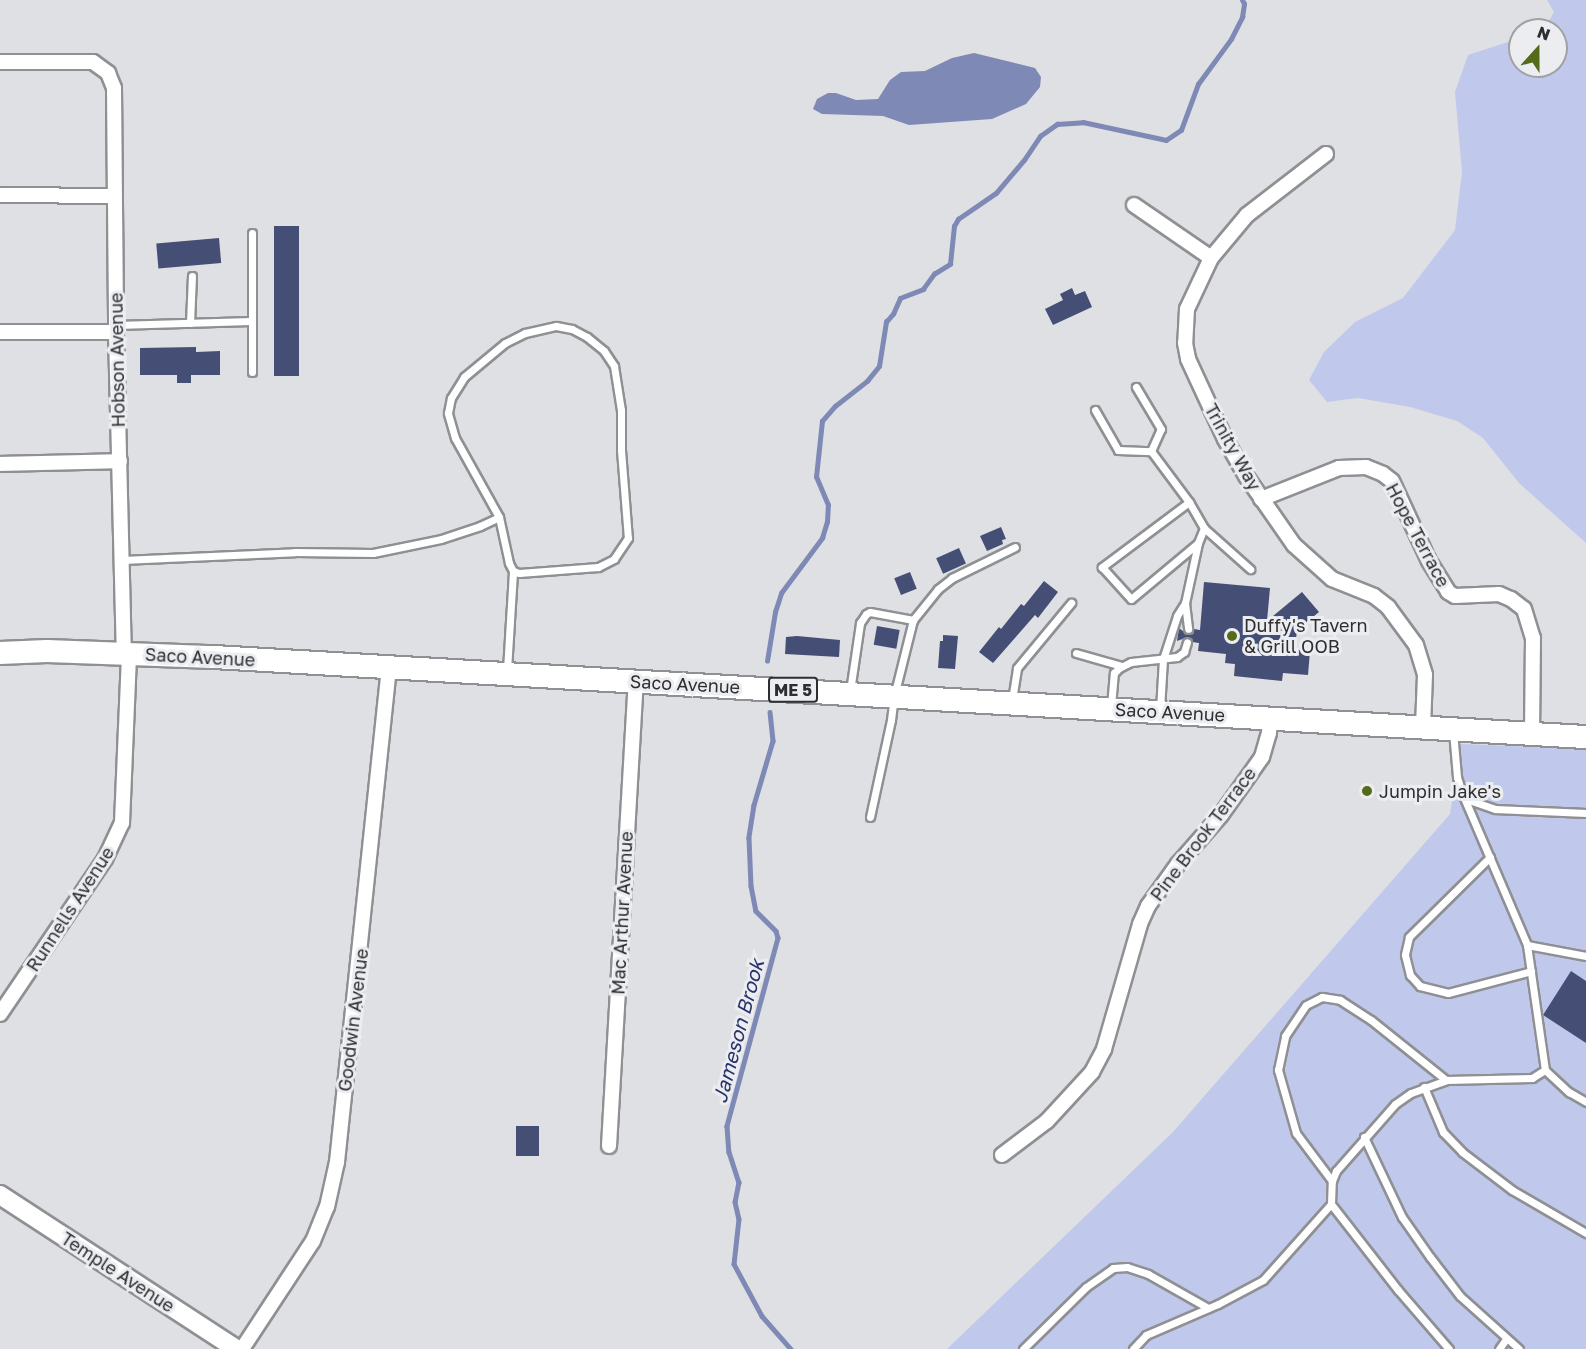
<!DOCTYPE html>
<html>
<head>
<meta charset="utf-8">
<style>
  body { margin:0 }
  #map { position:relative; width:1586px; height:1349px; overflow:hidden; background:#dfe0e3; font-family:"Golos Text",sans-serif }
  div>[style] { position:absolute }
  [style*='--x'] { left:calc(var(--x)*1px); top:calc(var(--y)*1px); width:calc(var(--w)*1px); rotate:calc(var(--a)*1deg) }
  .green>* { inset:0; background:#c0c9ec }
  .water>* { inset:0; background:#7e89b5 }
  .stream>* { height:4.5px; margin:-2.25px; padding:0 2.25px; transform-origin:2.25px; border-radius:2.25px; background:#7e89b5 }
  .building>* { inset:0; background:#454e75; transform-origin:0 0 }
  .roads { filter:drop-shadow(2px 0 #8f9093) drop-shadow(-2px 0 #8f9093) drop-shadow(0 2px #8f9093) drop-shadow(0 -2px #8f9093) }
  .service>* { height:7px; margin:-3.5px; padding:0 3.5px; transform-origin:3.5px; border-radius:3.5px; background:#fff }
  .minor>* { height:14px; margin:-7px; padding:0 7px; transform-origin:7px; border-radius:7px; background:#fff }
  .tertiary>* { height:18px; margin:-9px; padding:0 9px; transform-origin:9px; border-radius:9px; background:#fff }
  .primary>* { height:22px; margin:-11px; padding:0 11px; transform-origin:11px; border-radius:11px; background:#fff }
  .dots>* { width:16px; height:16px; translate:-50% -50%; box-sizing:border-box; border:3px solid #ecedf1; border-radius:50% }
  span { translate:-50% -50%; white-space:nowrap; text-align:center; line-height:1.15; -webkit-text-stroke:6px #ecedf1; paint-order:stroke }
  .shield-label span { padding:2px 4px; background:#ecedf1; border:2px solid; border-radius:4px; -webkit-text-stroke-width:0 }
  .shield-label { font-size:16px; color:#2e2e30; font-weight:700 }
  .street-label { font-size:18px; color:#2e2e30 }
  .poi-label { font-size:18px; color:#2e2e30 }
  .left { translate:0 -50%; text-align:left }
  .water-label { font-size:20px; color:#2a336b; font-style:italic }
  .north { position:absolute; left:1508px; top:18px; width:60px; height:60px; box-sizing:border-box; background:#ecedf1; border:2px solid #a0a1a4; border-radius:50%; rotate:21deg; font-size:16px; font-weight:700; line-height:24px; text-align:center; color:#2e2e30 }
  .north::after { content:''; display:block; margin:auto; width:21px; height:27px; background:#566b1a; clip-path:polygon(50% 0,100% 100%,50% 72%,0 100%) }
</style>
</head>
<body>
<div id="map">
  <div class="green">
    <i style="clip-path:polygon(1547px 0,1586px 0,1586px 543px,1519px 483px,1483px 438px,1457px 421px,1410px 407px,1358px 398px,1327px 402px,1309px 380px,1324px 352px,1355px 322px,1403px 298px,1455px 230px,1462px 172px,1455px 92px,1468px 55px,1520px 38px,1520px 66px,1556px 66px,1556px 30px,1544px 30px,1554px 12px)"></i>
    <i style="clip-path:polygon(1461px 744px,1586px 749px,1586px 1349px,947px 1349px,1173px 1132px,1450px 814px)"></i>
  </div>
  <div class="water">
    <i style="clip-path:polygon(974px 53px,1035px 68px,1041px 77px,1040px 87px,1026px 104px,992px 119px,909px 125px,883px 116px,822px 114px,813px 109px,817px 99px,828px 93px,836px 93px,856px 100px,878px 99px,890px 80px,901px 72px,925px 71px,952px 58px)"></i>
  </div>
  <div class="stream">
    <i style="--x:767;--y:661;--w:50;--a:-80.7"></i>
    <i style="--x:775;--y:612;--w:20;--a:-72"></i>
    <i style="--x:781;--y:593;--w:69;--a:-53.3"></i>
    <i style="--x:822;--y:538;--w:17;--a:-73"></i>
    <i style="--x:827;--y:522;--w:17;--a:-87"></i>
    <i style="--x:828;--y:505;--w:30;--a:-113"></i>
    <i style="--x:816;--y:477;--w:56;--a:-83.9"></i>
    <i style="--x:822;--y:421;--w:20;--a:-49"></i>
    <i style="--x:835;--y:406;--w:41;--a:-38"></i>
    <i style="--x:867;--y:381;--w:19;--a:-51"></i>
    <i style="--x:879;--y:366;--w:45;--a:-81"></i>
    <i style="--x:886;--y:322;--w:11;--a:-49"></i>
    <i style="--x:893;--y:314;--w:17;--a:-66"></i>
    <i style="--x:900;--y:298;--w:25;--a:-21"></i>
    <i style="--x:923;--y:289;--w:19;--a:-54"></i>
    <i style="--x:934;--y:274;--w:19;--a:-32"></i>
    <i style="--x:950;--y:264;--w:38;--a:-84"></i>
    <i style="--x:954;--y:226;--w:8;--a:-60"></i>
    <i style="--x:958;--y:219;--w:46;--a:-34.4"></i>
    <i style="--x:996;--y:193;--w:43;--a:-49.7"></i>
    <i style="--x:1024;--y:160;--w:29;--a:-56"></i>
    <i style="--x:1040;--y:136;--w:21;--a:-35"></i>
    <i style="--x:1057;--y:124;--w:26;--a:-4"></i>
    <i style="--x:1083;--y:122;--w:85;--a:12.2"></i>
    <i style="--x:1166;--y:140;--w:18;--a:-34"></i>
    <i style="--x:1181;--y:130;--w:49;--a:-69.7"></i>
    <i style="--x:1198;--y:84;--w:56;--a:-53.7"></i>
    <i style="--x:1231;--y:39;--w:25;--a:-63"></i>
    <i style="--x:1242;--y:17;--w:13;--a:-81"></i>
    <i style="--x:1244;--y:4;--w:4;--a:-117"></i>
    <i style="--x:770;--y:712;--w:29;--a:84"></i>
    <i style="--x:773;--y:741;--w:67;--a:106.5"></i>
    <i style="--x:754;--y:805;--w:33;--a:99"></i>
    <i style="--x:749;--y:838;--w:48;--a:87.6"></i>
    <i style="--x:751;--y:886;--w:25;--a:79"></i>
    <i style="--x:756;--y:911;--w:28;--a:45"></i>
    <i style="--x:776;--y:931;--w:7;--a:74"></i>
    <i style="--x:778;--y:938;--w:195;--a:105.2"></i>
    <i style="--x:727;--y:1126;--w:26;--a:86"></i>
    <i style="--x:729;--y:1152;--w:32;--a:72"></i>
    <i style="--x:739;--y:1182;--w:20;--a:101"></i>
    <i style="--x:735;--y:1202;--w:17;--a:77"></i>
    <i style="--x:739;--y:1219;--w:45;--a:96.3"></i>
    <i style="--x:734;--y:1264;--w:59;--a:61.7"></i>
    <i style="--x:762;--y:1316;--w:44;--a:48.7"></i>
  </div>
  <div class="building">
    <i style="left:274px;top:226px;width:25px;height:150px"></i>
    <i style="left:219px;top:238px;width:25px;height:63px;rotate:85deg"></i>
    <i style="clip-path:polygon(1072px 288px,1075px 295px,1085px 291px,1092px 307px,1053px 325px,1045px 309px,1063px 300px,1060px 294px)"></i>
    <i style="clip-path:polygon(196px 347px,196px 352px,220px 351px,220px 375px,191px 375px,191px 383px,177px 383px,177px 375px,140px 375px,140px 348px)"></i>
    <i style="clip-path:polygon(1001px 527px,1006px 539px,1002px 540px,1003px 544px,987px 551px,980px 536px)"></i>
    <i style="left:959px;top:548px;width:17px;height:25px;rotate:66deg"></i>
    <i style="left:910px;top:572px;width:18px;height:17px;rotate:68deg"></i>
    <i style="clip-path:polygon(1044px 581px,1058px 592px,1038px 618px,1035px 615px,993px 663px,979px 652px,999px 627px,1001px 629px,1021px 604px,1024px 606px)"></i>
    <i style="clip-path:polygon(1204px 582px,1270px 588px,1267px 621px,1302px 592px,1319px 612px,1297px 630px,1295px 649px,1310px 651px,1308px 675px,1283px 673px,1282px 681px,1234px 676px,1235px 664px,1225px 663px,1226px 654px,1198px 651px,1199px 643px,1192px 642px,1188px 637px,1177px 641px,1179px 628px,1188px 635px,1194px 629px,1200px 630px)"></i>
    <i style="left:877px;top:626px;width:23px;height:19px;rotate:10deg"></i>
    <i style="clip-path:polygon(943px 635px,958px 636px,955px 669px,938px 668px,940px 641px,943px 641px)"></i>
    <i style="clip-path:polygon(797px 636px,840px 640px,839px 657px,785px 654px,786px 637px)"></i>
    <i style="clip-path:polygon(1571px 971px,1586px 981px,1586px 1043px,1543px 1015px)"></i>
    <i style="left:516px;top:1126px;width:23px;height:30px"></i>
  </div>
  <div class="roads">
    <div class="service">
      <i style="--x:252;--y:233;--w:139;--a:90"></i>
      <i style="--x:190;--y:323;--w:47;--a:-87.6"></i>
      <i style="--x:116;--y:325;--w:135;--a:-1.7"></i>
      <i style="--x:556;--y:326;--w:16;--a:11"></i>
      <i style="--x:572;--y:329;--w:17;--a:28"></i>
      <i style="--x:587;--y:337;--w:22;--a:39"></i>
      <i style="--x:604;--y:351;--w:18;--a:56"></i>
      <i style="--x:614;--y:366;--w:45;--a:81"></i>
      <i style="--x:621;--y:410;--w:40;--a:90"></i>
      <i style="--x:621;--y:450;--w:88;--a:85.5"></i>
      <i style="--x:628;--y:538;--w:25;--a:124"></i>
      <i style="--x:614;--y:559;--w:18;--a:153"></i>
      <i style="--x:598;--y:567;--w:79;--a:175.7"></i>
      <i style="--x:519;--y:573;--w:6;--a:-162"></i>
      <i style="--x:513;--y:571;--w:9;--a:-117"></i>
      <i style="--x:509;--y:563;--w:47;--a:-102.3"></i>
      <i style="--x:499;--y:517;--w:90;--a:-119.1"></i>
      <i style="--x:455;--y:438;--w:26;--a:-106"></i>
      <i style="--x:448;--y:413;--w:15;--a:-79"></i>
      <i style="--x:451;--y:398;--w:25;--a:-58"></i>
      <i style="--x:464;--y:377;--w:53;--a:-39.7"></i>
      <i style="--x:505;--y:343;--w:22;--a:-27"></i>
      <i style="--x:525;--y:333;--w:32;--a:-13"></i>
      <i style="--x:1095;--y:410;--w:46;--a:60.1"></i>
      <i style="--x:1118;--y:450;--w:33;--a:2"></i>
      <i style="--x:1151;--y:451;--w:24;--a:-66"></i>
      <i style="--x:1161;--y:429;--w:49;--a:-120.8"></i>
      <i style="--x:1151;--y:451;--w:64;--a:53.3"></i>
      <i style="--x:1189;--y:502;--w:30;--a:60"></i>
      <i style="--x:1204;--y:528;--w:16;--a:112"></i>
      <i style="--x:1198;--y:543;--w:61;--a:102.2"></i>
      <i style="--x:1185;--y:603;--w:15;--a:122"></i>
      <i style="--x:1177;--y:616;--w:45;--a:108"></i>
      <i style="--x:1163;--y:659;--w:51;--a:93.4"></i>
      <i style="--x:1189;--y:502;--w:109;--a:143.2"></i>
      <i style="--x:1102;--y:567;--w:43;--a:47.8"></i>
      <i style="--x:1131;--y:599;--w:87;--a:-39.9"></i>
      <i style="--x:1204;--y:528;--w:62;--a:41.7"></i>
      <i style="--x:122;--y:560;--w:173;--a:-2.6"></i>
      <i style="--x:295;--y:552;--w:78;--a:0.7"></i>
      <i style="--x:373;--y:553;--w:69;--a:-11.6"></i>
      <i style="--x:441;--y:539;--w:41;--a:-18.4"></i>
      <i style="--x:480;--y:526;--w:21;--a:-25"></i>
      <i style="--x:1185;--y:603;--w:26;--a:83"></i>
      <i style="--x:1076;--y:653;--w:48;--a:15.8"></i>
      <i style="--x:507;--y:670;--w:99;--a:-86.5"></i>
      <i style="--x:850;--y:691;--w:69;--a:-81.6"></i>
      <i style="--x:860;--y:623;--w:11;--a:-56"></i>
      <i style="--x:866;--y:614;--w:4;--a:-27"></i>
      <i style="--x:870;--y:612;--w:44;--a:10.5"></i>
      <i style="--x:913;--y:620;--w:40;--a:-51"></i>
      <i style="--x:938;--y:589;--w:18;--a:-38"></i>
      <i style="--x:952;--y:578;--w:70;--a:-26.2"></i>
      <i style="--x:1012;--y:700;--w:32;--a:-81"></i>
      <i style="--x:1017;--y:668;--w:85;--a:-50.3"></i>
      <i style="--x:1111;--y:706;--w:33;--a:-85"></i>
      <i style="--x:1114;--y:673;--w:7;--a:-45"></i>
      <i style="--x:1119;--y:668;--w:13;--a:-27"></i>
      <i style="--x:1131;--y:662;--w:46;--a:-6.2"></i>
      <i style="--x:1177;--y:657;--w:9;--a:-36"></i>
      <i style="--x:1184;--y:652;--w:10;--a:-73"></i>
      <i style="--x:1453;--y:731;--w:46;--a:85"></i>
      <i style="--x:1457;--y:777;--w:17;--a:73"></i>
      <i style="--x:1462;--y:793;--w:10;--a:45"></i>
      <i style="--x:1469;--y:800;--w:28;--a:19"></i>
      <i style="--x:1495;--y:809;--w:91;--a:2.5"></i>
      <i style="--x:1462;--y:793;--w:165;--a:66.8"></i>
      <i style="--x:1527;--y:945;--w:60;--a:10.6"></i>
      <i style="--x:870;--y:817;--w:99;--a:-77.8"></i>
      <i style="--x:891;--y:720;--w:24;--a:-83"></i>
      <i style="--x:894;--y:696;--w:78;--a:-76"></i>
      <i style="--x:1490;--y:857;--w:114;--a:135.4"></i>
      <i style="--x:1409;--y:937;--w:18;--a:103"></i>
      <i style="--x:1405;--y:955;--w:21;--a:76"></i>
      <i style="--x:1410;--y:975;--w:15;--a:48"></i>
      <i style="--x:1420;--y:986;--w:29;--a:14"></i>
      <i style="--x:1448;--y:993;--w:86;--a:-14.8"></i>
      <i style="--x:1545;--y:1070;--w:33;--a:43"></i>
      <i style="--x:1569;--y:1092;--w:20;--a:30"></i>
      <i style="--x:1424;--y:1087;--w:49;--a:67.1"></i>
      <i style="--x:1443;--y:1132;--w:28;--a:46"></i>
      <i style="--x:1462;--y:1152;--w:63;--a:37.2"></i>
      <i style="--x:1512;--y:1190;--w:86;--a:30.2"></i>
      <i style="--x:1364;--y:1137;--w:89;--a:64.6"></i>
      <i style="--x:1402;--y:1217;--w:49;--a:55"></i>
      <i style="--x:1430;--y:1257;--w:49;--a:52.4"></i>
      <i style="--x:1460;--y:1296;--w:79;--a:41.9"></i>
      <i style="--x:1332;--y:1181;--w:60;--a:-126.9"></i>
      <i style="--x:1296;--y:1133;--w:66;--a:-105.9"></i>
      <i style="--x:1278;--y:1070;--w:35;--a:-78"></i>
      <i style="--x:1285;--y:1036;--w:37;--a:-56"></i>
      <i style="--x:1306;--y:1005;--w:18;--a:-27"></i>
      <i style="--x:1322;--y:997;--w:18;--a:9"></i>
      <i style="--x:1340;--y:1000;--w:37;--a:33"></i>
      <i style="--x:1371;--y:1020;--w:96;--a:38.7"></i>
      <i style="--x:1331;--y:1204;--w:109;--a:52.1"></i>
      <i style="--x:1398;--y:1290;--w:78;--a:49.2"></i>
      <i style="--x:1023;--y:1349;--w:88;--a:-44.5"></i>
      <i style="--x:1086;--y:1287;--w:33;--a:-35"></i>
      <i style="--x:1113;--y:1268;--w:14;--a:-4"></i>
      <i style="--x:1127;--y:1267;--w:22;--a:18"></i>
      <i style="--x:1148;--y:1274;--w:69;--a:29.5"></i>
      <i style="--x:1133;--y:1349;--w:19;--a:-47"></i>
      <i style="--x:1146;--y:1335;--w:78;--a:-23.3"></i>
      <i style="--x:1218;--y:1304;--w:51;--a:-28.1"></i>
      <i style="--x:1263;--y:1280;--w:102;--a:-48.2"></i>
      <i style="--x:1331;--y:1204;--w:23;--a:-88"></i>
      <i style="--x:1332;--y:1181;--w:11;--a:-68"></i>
      <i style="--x:1336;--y:1171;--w:89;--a:-48.6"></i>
      <i style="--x:1395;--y:1104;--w:19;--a:-35"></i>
      <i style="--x:1411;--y:1093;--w:37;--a:-20"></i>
      <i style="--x:1446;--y:1080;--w:86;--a:-1.3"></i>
      <i style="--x:1532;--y:1078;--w:15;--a:-32"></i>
      <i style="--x:1545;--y:1070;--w:126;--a:-98.2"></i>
      <i style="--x:1499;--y:1349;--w:12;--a:-55"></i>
    </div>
    <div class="minor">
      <i style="--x:0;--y:62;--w:93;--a:0"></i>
      <i style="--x:93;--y:62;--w:19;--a:36"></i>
      <i style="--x:108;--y:73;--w:16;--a:68"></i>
      <i style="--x:114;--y:88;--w:244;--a:89.5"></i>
      <i style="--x:116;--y:332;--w:321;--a:88.6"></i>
      <i style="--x:1326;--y:154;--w:100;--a:142.3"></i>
      <i style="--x:1247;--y:215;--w:56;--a:129.9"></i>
      <i style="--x:1211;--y:258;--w:56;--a:115.2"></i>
      <i style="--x:1187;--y:309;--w:34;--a:93"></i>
      <i style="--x:1185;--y:343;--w:16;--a:79"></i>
      <i style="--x:1188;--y:359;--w:88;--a:65.2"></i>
      <i style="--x:1225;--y:439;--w:43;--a:60.4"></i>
      <i style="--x:1246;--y:476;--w:84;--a:55.2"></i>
      <i style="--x:1294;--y:545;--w:51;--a:41.8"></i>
      <i style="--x:1332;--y:579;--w:45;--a:22"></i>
      <i style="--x:1374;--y:596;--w:18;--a:38"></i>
      <i style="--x:1388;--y:607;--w:47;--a:53.6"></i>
      <i style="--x:1416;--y:645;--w:31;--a:73"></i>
      <i style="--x:1425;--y:675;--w:53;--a:92.2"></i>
      <i style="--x:0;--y:195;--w:114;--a:0.5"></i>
      <i style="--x:1134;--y:205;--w:93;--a:34.5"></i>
      <i style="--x:0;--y:332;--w:116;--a:0"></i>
      <i style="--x:0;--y:464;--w:120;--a:-1.4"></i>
      <i style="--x:1261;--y:499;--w:84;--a:-21.7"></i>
      <i style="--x:1339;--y:468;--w:27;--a:-2"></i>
      <i style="--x:1366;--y:467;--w:18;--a:22"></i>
      <i style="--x:1383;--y:474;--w:11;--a:38"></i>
      <i style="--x:1392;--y:481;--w:88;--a:65.2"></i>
      <i style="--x:1429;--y:561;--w:36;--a:58"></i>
      <i style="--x:1448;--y:592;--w:8;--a:30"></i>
      <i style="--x:1455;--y:596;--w:44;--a:-2.6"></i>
      <i style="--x:1499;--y:594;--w:13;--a:23"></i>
      <i style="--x:1511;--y:599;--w:16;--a:38"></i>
      <i style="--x:1524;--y:609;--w:30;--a:73"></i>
      <i style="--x:1533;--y:638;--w:95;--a:90.6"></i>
      <i style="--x:0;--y:1014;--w:187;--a:-55.9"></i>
      <i style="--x:105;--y:859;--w:40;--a:-65"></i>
      <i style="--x:122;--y:823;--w:170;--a:-87.6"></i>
      <i style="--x:609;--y:1146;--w:466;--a:-86.7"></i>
      <i style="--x:1002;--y:1155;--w:56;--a:-37.1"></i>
      <i style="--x:1047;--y:1121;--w:67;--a:-47.4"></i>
      <i style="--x:1092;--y:1072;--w:26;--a:-62"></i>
      <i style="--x:1104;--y:1049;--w:130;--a:-73.9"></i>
      <i style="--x:1140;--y:924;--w:20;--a:-66"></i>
      <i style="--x:1148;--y:906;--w:52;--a:-54.5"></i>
      <i style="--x:1178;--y:864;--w:65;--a:-48.7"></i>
      <i style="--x:1221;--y:815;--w:71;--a:-54.7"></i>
      <i style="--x:1262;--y:757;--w:25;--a:-74"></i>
      <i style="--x:1269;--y:733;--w:15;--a:-86"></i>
      <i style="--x:242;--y:1349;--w:129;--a:-56.7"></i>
      <i style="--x:313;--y:1241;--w:37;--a:-68"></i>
      <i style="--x:327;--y:1207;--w:46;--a:-77.5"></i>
      <i style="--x:337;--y:1162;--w:497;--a:-84"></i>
    </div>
    <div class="tertiary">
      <i style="--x:0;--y:1195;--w:282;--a:33.1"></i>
    </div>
    <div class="primary">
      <i style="--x:0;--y:653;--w:47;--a:-2.4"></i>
      <i style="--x:47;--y:651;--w:167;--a:2.1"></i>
      <i style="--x:214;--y:657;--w:1374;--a:3.34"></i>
    </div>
  </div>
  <div class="dots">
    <i style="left:1232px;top:636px;background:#566b1a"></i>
    <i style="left:1367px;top:791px;background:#566b1a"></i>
  </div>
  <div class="shield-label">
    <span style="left:793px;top:690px">ME 5</span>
  </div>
  <div class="street-label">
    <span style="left:117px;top:360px;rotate:-91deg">Hobson Avenue</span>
    <span style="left:1233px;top:447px;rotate:61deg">Trinity Way</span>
    <span style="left:1418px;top:535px;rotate:62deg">Hope Terrace</span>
    <span style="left:200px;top:657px;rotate:3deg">Saco Avenue</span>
    <span style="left:685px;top:684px;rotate:3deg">Saco Avenue</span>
    <span style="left:1170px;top:712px;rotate:3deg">Saco Avenue</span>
    <span style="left:1203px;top:834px;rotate:-53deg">Pine Brook Terrace</span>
    <span style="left:70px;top:909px;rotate:-57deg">Runnells Avenue</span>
    <span style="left:622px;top:913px;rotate:-87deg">Mac Arthur Avenue</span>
    <span style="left:353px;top:1020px;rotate:-83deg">Goodwin Avenue</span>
    <span style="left:118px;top:1272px;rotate:33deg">Temple Avenue</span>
  </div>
  <div class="poi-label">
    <span class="left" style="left:1244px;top:636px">Duffy's Tavern<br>&amp; Grill OOB</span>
    <span class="left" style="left:1379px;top:791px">Jumpin Jake's</span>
  </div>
  <div class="water-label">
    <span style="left:738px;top:1031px;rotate:-75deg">Jameson Brook</span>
  </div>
  <div class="north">N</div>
</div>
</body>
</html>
